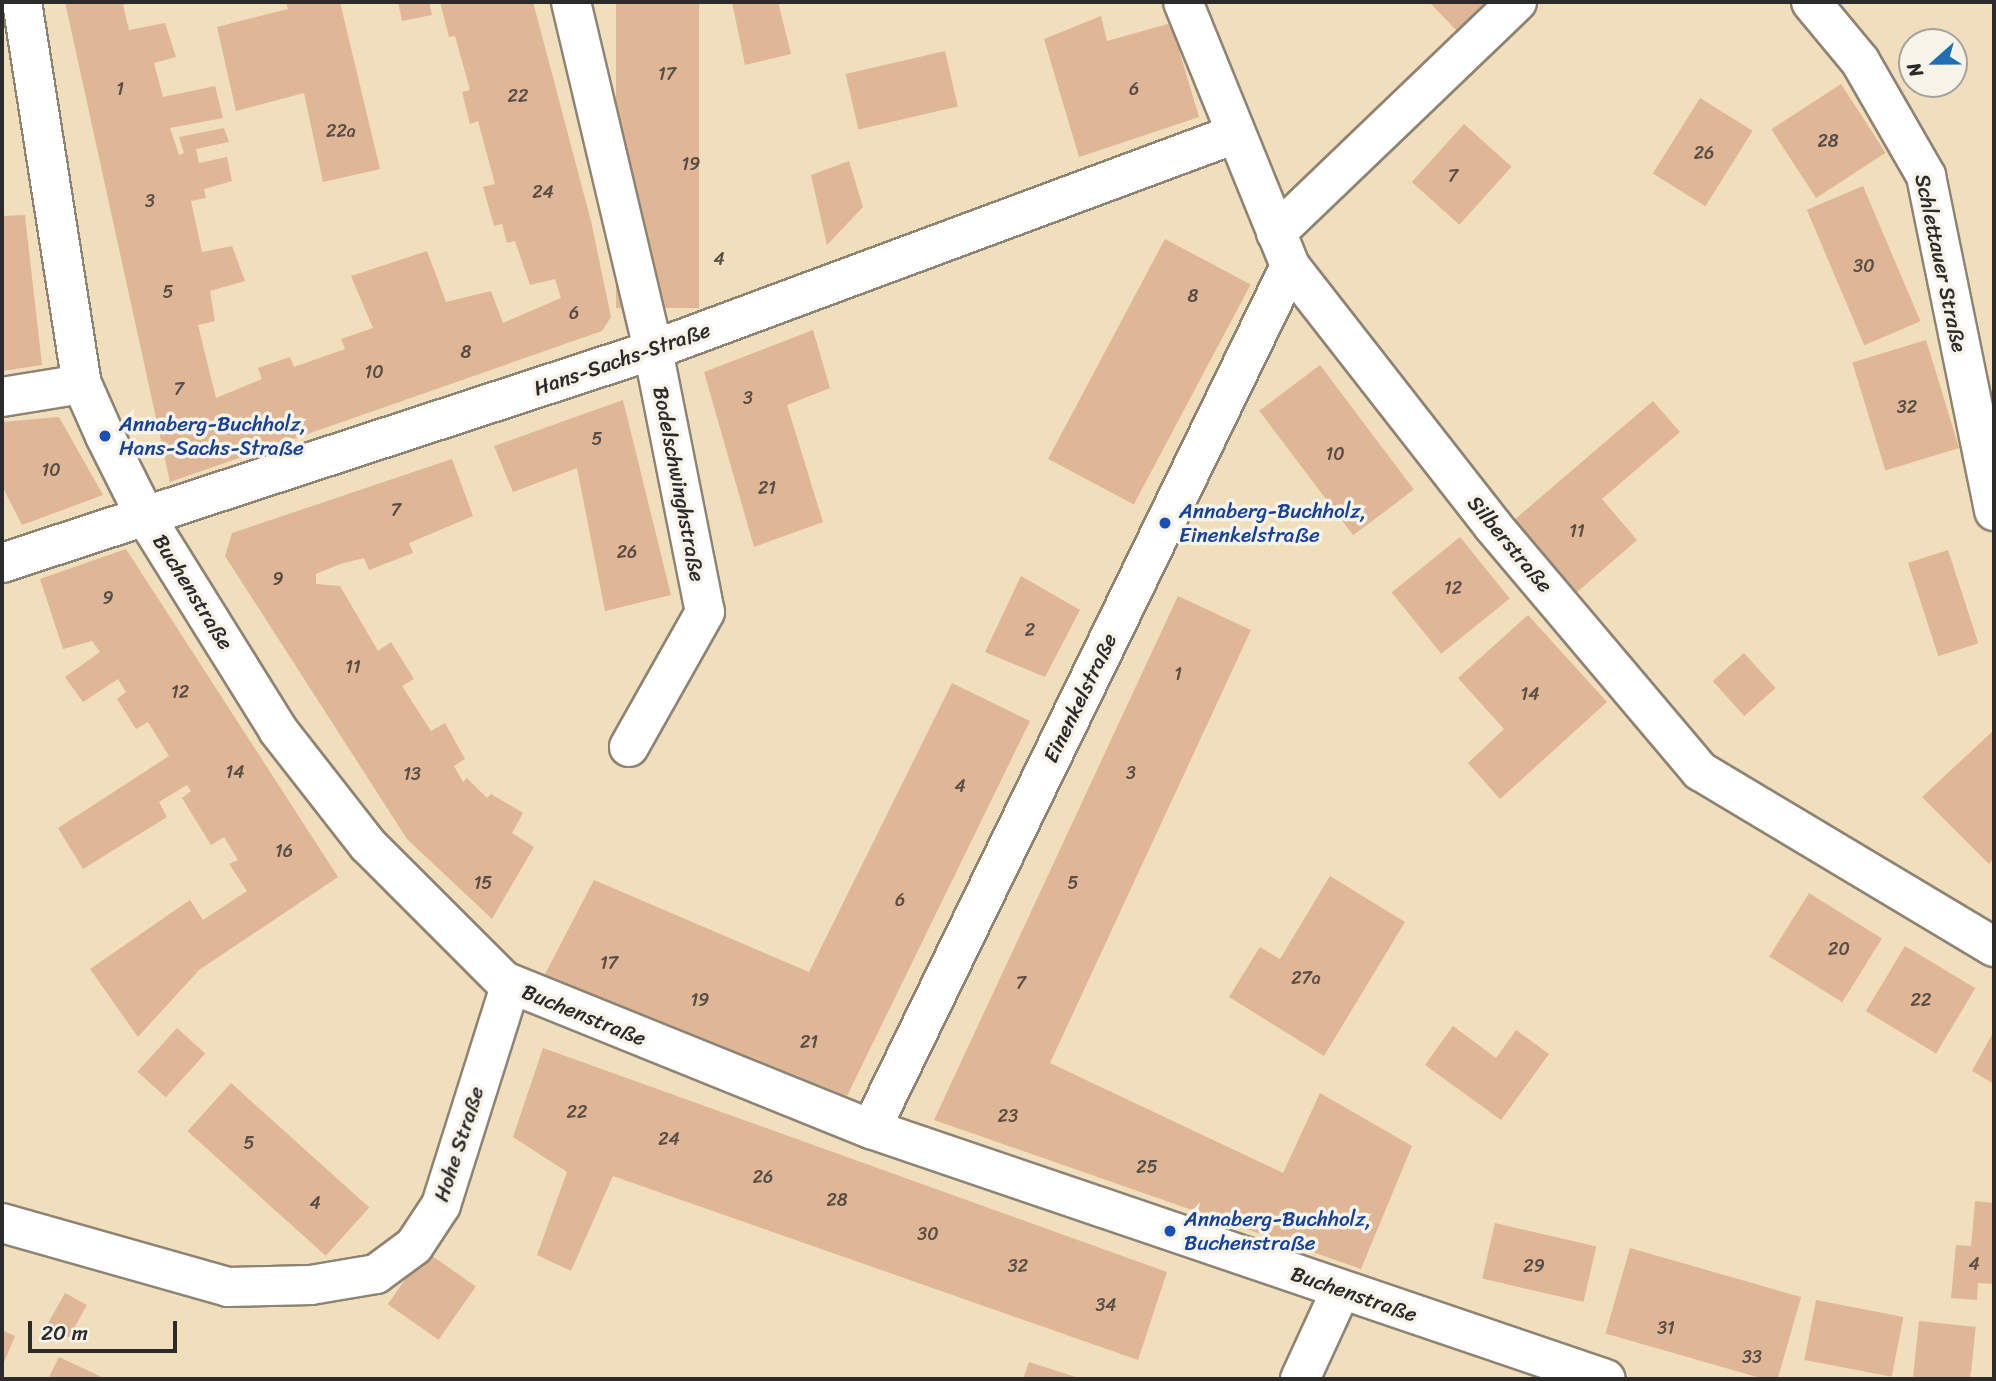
<!DOCTYPE html>
<html>
<head>
<meta charset="utf-8">
<style>
  body { margin:0 }
  #map { position:relative; width:1996px; height:1381px; overflow:hidden; background:#f0debc; font-family:Sriracha,sans-serif }
  div>[style] { position:absolute }
  [style*='--x'] { left:calc(var(--x)*1px); top:calc(var(--y)*1px); width:calc(var(--w)*1px); rotate:calc(var(--a)*1deg) }
  .building>* { inset:0; background:#dfb797; transform-origin:0 0 }
  .roads { filter:drop-shadow(2px 0 #8e8474) drop-shadow(-2px 0 #8e8474) drop-shadow(0 2px #8e8474) drop-shadow(0 -2px #8e8474) }
  .minor>* { height:38px; margin:-19px; padding:0 19px; transform-origin:19px; border-radius:19px; background:#fff }
  .dots>* { width:19px; height:19px; translate:-50% -50%; box-sizing:border-box; border:4px solid #f7f3e8; border-radius:50% }
  span { translate:-50% -50%; white-space:nowrap; text-align:center; line-height:1.15; -webkit-text-stroke:7px #f7f3e8; paint-order:stroke }
  .number-label { font-size:18px; color:#584e46 }
  .number-label span { -webkit-text-stroke-width:0 }
  .street-label { font-size:21px; color:#2b2b2b }
  .transit-label { font-size:21px; color:#164399 }
  .left { translate:0 -50%; text-align:left }
  .frame { position:absolute; inset:0; border:4px solid #2b2b2b; pointer-events:none }
  .north { position:absolute; left:1898px; top:28px; width:70px; height:70px; box-sizing:border-box; background:#f7f3e8; border:2px solid #a5a39c; border-radius:50%; rotate:249deg; font-size:19px; font-weight:700; line-height:28px; text-align:center; color:#2b2b2b }
  .north::after { content:''; display:block; margin:auto; width:24px; height:32px; background:#1f6fb2; clip-path:polygon(50% 0,100% 100%,50% 72%,0 100%) }
  .scale { position:absolute; left:28px; top:1321px; width:149px; height:32px; box-sizing:border-box; border:4px solid #2b2b2b; border-top:0; padding-left:9px; font-size:21px; line-height:24px; white-space:nowrap; color:#2b2b2b; -webkit-text-stroke:5px #f7f3e8; paint-order:stroke }
</style>
</head>
<body>
<div id="map">
  <div class="building">
    <i style="clip-path:polygon(65px 2px,132px 2px,123px 5px,129px 30px,165px 23px,176px 57px,154px 63px,163px 97px,215px 86px,223px 118px,170px 128px,179px 155px,184px 153px,179px 137px,224px 128px,229px 142px,196px 149px,199px 163px,227px 157px,232px 181px,204px 189px,206px 198px,191px 201px,202px 252px,232px 246px,245px 281px,210px 291px,215px 321px,198px 325px,216px 398px,262px 379px,258px 368px,290px 357px,294px 367px,345px 349px,341px 339px,373px 328px,351px 276px,427px 251px,446px 302px,491px 291px,503px 323px,561px 298px,555px 279px,530px 285px,515px 241px,507px 243px,502px 224px,494px 226px,483px 187px,495px 184px,478px 121px,470px 124px,462px 92px,470px 90px,455px 36px,449px 37px,440px 2px,533px 2px,591px 221px,611px 317px,602px 331px,170px 482px)"></i>
    <i style="clip-path:polygon(286px 2px,340px 2px,380px 169px,323px 182px,304px 93px,236px 111px,217px 27px,288px 9px)"></i>
    <i style="clip-path:polygon(398px 2px,429px 2px,432px 15px,402px 21px)"></i>
    <i style="left:616px;top:2px;width:83px;height:306px"></i>
    <i style="clip-path:polygon(732px 2px,778px 2px,791px 54px,745px 65px)"></i>
    <i style="clip-path:polygon(1429px 2px,1490px 2px,1458px 32px)"></i>
    <i style="clip-path:polygon(1101px 16px,1107px 41px,1171px 23px,1199px 117px,1079px 157px,1044px 39px)"></i>
    <i style="left:945px;top:51px;width:57px;height:102px;rotate:77deg"></i>
    <i style="left:1841px;top:84px;width:82px;height:83px;rotate:57deg"></i>
    <i style="left:1700px;top:98px;width:62px;height:89px;rotate:32deg"></i>
    <i style="left:1464px;top:124px;width:64px;height:78px;rotate:42deg"></i>
    <i style="clip-path:polygon(849px 161px,863px 207px,827px 245px,811px 175px)"></i>
    <i style="left:1863px;top:186px;width:147px;height:61px;rotate:67deg"></i>
    <i style="clip-path:polygon(25px 215px,42px 365px,2px 371px,2px 216px)"></i>
    <i style="left:1165px;top:239px;width:97px;height:249px;rotate:28deg"></i>
    <i style="clip-path:polygon(813px 330px,830px 388px,787px 405px,823px 522px,754px 547px,704px 372px)"></i>
    <i style="left:1926px;top:340px;width:113px;height:77px;rotate:73deg"></i>
    <i style="left:1320px;top:365px;width:156px;height:76px;rotate:53deg"></i>
    <i style="clip-path:polygon(623px 400px,671px 595px,605px 611px,577px 468px,513px 492px,494px 446px)"></i>
    <i style="clip-path:polygon(1653px 401px,1680px 432px,1602px 499px,1637px 540px,1576px 593px,1513px 521px)"></i>
    <i style="clip-path:polygon(59px 417px,103px 495px,22px 525px,2px 486px,2px 422px)"></i>
    <i style="clip-path:polygon(452px 459px,473px 516px,409px 543px,413px 553px,369px 570px,364px 558px,340px 564px,316px 574px,316px 584px,340px 586px,378px 651px,391px 642px,414px 679px,402px 686px,431px 731px,445px 723px,465px 759px,454px 766px,463px 782px,467px 778px,487px 798px,491px 794px,523px 813px,512px 833px,534px 847px,492px 919px,407px 839px,225px 556px,232px 533px)"></i>
    <i style="left:1460px;top:537px;width:79px;height:88px;rotate:51deg"></i>
    <i style="clip-path:polygon(126px 549px,338px 877px,199px 970px,138px 1037px,90px 969px,190px 900px,203px 920px,247px 891px,229px 864px,238px 860px,224px 837px,211px 845px,182px 798px,191px 791px,187px 785px,159px 802px,167px 817px,83px 869px,58px 828px,169px 756px,148px 722px,136px 729px,117px 699px,126px 692px,118px 679px,83px 702px,65px 677px,100px 652px,92px 641px,63px 649px,40px 579px)"></i>
    <i style="left:1948px;top:550px;width:98px;height:42px;rotate:72deg"></i>
    <i style="clip-path:polygon(1021px 576px,1080px 610px,1045px 677px,985px 652px)"></i>
    <i style="clip-path:polygon(1178px 596px,1251px 630px,1050px 1063px,1283px 1173px,1320px 1093px,1412px 1146px,1361px 1269px,934px 1120px)"></i>
    <i style="clip-path:polygon(1528px 615px,1607px 702px,1500px 799px,1468px 763px,1504px 729px,1458px 678px)"></i>
    <i style="left:1744px;top:653px;width:47px;height:42px;rotate:48deg"></i>
    <i style="clip-path:polygon(952px 683px,1030px 721px,847px 1096px,544px 976px,594px 880px,809px 972px)"></i>
    <i style="clip-path:polygon(1994px 730px,1994px 858px,1989px 864px,1922px 797px)"></i>
    <i style="clip-path:polygon(1330px 876px,1405px 922px,1324px 1056px,1229px 997px,1260px 947px,1280px 959px)"></i>
    <i style="left:1809px;top:893px;width:86px;height:75px;rotate:32deg"></i>
    <i style="left:1905px;top:946px;width:82px;height:76px;rotate:31deg"></i>
    <i style="clip-path:polygon(1453px 1026px,1496px 1058px,1516px 1030px,1549px 1054px,1501px 1120px,1425px 1065px)"></i>
    <i style="left:177px;top:1028px;width:38px;height:59px;rotate:42deg"></i>
    <i style="clip-path:polygon(1994px 1031px,1994px 1084px,1972px 1071px)"></i>
    <i style="clip-path:polygon(543px 1048px,1167px 1272px,1138px 1360px,613px 1176px,571px 1271px,537px 1255px,567px 1172px,513px 1137px)"></i>
    <i style="left:231px;top:1083px;width:186px;height:65px;rotate:42deg"></i>
    <i style="clip-path:polygon(1975px 1201px,1994px 1203px,1994px 1284px,1978px 1283px,1977px 1300px,1951px 1298px,1956px 1245px,1971px 1246px)"></i>
    <i style="left:1495px;top:1223px;width:104px;height:57px;rotate:13deg"></i>
    <i style="left:1630px;top:1248px;width:178px;height:89px;rotate:16deg"></i>
    <i style="left:425px;top:1251px;width:62px;height:65px;rotate:35deg"></i>
    <i style="left:65px;top:1293px;width:25px;height:37px;rotate:29deg"></i>
    <i style="left:1816px;top:1300px;width:89px;height:61px;rotate:11deg"></i>
    <i style="left:1919px;top:1321px;width:57px;height:58px;rotate:6deg"></i>
    <i style="clip-path:polygon(2px 1330px,15px 1336px,2px 1367px)"></i>
    <i style="clip-path:polygon(59px 1357px,106px 1379px,48px 1379px)"></i>
    <i style="clip-path:polygon(1029px 1362px,1076px 1377px,1075px 1379px,1023px 1379px)"></i>
  </div>
  <div class="roads">
    <div class="minor">
      <i style="--x:22;--y:2;--w:387;--a:81.1"></i>
      <i style="--x:82;--y:384;--w:57;--a:66.1"></i>
      <i style="--x:105;--y:436;--w:89;--a:63.4"></i>
      <i style="--x:145;--y:516;--w:252;--a:58.1"></i>
      <i style="--x:278;--y:730;--w:146;--a:52"></i>
      <i style="--x:368;--y:845;--w:192;--a:45"></i>
      <i style="--x:504;--y:981;--w:396;--a:22"></i>
      <i style="--x:871;--y:1129;--w:776;--a:18.79"></i>
      <i style="--x:571;--y:2;--w:358;--a:76.7"></i>
      <i style="--x:653;--y:350;--w:267;--a:78.8"></i>
      <i style="--x:705;--y:612;--w:155;--a:119.4"></i>
      <i style="--x:1183;--y:2;--w:285;--a:67.9"></i>
      <i style="--x:1290;--y:266;--w:330;--a:52"></i>
      <i style="--x:1493;--y:526;--w:321;--a:49.8"></i>
      <i style="--x:1700;--y:771;--w:343;--a:30.9"></i>
      <i style="--x:1811;--y:2;--w:77;--a:50.3"></i>
      <i style="--x:1860;--y:61;--w:133;--a:60.1"></i>
      <i style="--x:1926;--y:176;--w:342;--a:78.5"></i>
      <i style="--x:1276;--y:233;--w:334;--a:-43.8"></i>
      <i style="--x:2;--y:397;--w:81;--a:-9.2"></i>
      <i style="--x:2;--y:563;--w:685;--a:-18.12"></i>
      <i style="--x:653;--y:350;--w:621;--a:-20.36"></i>
      <i style="--x:871;--y:1129;--w:959;--a:-64.1"></i>
      <i style="--x:2;--y:1223;--w:235;--a:15.8"></i>
      <i style="--x:228;--y:1287;--w:83;--a:-1.4"></i>
      <i style="--x:311;--y:1285;--w:66;--a:-9.6"></i>
      <i style="--x:376;--y:1274;--w:47;--a:-36.4"></i>
      <i style="--x:414;--y:1246;--w:49;--a:-56.6"></i>
      <i style="--x:441;--y:1205;--w:230;--a:-72.5"></i>
      <i style="--x:1300;--y:1379;--w:98;--a:-65.3"></i>
    </div>
  </div>
  <div class="dots">
    <i style="left:105px;top:436px;background:#1a4fb4"></i>
    <i style="left:1165px;top:523px;background:#1a4fb4"></i>
    <i style="left:1170px;top:1231px;background:#1a4fb4"></i>
  </div>
  <div class="number-label">
    <span style="left:667px;top:74px">17</span>
    <span style="left:120px;top:89px">1</span>
    <span style="left:1134px;top:89px">6</span>
    <span style="left:518px;top:96px">22</span>
    <span style="left:341px;top:131px">22a</span>
    <span style="left:1828px;top:141px">28</span>
    <span style="left:1704px;top:153px">26</span>
    <span style="left:691px;top:164px">19</span>
    <span style="left:1453px;top:176px">7</span>
    <span style="left:543px;top:192px">24</span>
    <span style="left:150px;top:201px">3</span>
    <span style="left:719px;top:259px">4</span>
    <span style="left:1864px;top:266px">30</span>
    <span style="left:168px;top:292px">5</span>
    <span style="left:1193px;top:296px">8</span>
    <span style="left:574px;top:313px">6</span>
    <span style="left:466px;top:352px">8</span>
    <span style="left:374px;top:372px">10</span>
    <span style="left:179px;top:389px">7</span>
    <span style="left:748px;top:398px">3</span>
    <span style="left:1907px;top:407px">32</span>
    <span style="left:597px;top:439px">5</span>
    <span style="left:1335px;top:454px">10</span>
    <span style="left:51px;top:470px">10</span>
    <span style="left:767px;top:488px">21</span>
    <span style="left:396px;top:510px">7</span>
    <span style="left:1577px;top:531px">11</span>
    <span style="left:627px;top:552px">26</span>
    <span style="left:278px;top:579px">9</span>
    <span style="left:1453px;top:588px">12</span>
    <span style="left:108px;top:598px">9</span>
    <span style="left:1030px;top:630px">2</span>
    <span style="left:353px;top:667px">11</span>
    <span style="left:1178px;top:674px">1</span>
    <span style="left:180px;top:692px">12</span>
    <span style="left:1530px;top:694px">14</span>
    <span style="left:235px;top:772px">14</span>
    <span style="left:1131px;top:773px">3</span>
    <span style="left:412px;top:774px">13</span>
    <span style="left:960px;top:786px">4</span>
    <span style="left:284px;top:851px">16</span>
    <span style="left:483px;top:883px">15</span>
    <span style="left:1073px;top:883px">5</span>
    <span style="left:900px;top:900px">6</span>
    <span style="left:1839px;top:949px">20</span>
    <span style="left:609px;top:963px">17</span>
    <span style="left:1306px;top:978px">27a</span>
    <span style="left:1021px;top:983px">7</span>
    <span style="left:700px;top:1000px">19</span>
    <span style="left:1921px;top:1000px">22</span>
    <span style="left:809px;top:1042px">21</span>
    <span style="left:577px;top:1112px">22</span>
    <span style="left:1008px;top:1116px">23</span>
    <span style="left:669px;top:1139px">24</span>
    <span style="left:249px;top:1143px">5</span>
    <span style="left:1147px;top:1167px">25</span>
    <span style="left:763px;top:1177px">26</span>
    <span style="left:837px;top:1200px">28</span>
    <span style="left:315px;top:1203px">4</span>
    <span style="left:928px;top:1234px">30</span>
    <span style="left:1974px;top:1264px">4</span>
    <span style="left:1018px;top:1266px">32</span>
    <span style="left:1534px;top:1266px">29</span>
    <span style="left:1106px;top:1305px">34</span>
    <span style="left:1666px;top:1328px">31</span>
    <span style="left:1752px;top:1357px">33</span>
  </div>
  <div class="street-label">
    <span style="left:1941px;top:263px;rotate:78deg">Schlettauer Straße</span>
    <span style="left:622px;top:359px;rotate:-19deg">Hans-Sachs-Straße</span>
    <span style="left:679px;top:484px;rotate:79deg">Bodelschwinghstraße</span>
    <span style="left:1510px;top:544px;rotate:50deg">Silberstraße</span>
    <span style="left:193px;top:592px;rotate:58deg">Buchenstraße</span>
    <span style="left:1080px;top:698px;rotate:-64deg">Einenkelstraße</span>
    <span style="left:584px;top:1015px;rotate:22deg">Buchenstraße</span>
    <span style="left:459px;top:1144px;rotate:-72deg">Hohe Straße</span>
    <span style="left:1354px;top:1294px;rotate:19deg">Buchenstraße</span>
  </div>
  <div class="transit-label">
    <span class="left" style="left:119px;top:436px">Annaberg-Buchholz,<br>Hans-Sachs-Straße</span>
    <span class="left" style="left:1179px;top:523px">Annaberg-Buchholz,<br>Einenkelstraße</span>
    <span class="left" style="left:1184px;top:1231px">Annaberg-Buchholz,<br>Buchenstraße</span>
  </div>
  <div class="frame"></div>
  <div class="north">N</div>
  <div class="scale">20 m</div>
</div>
</body>
</html>
